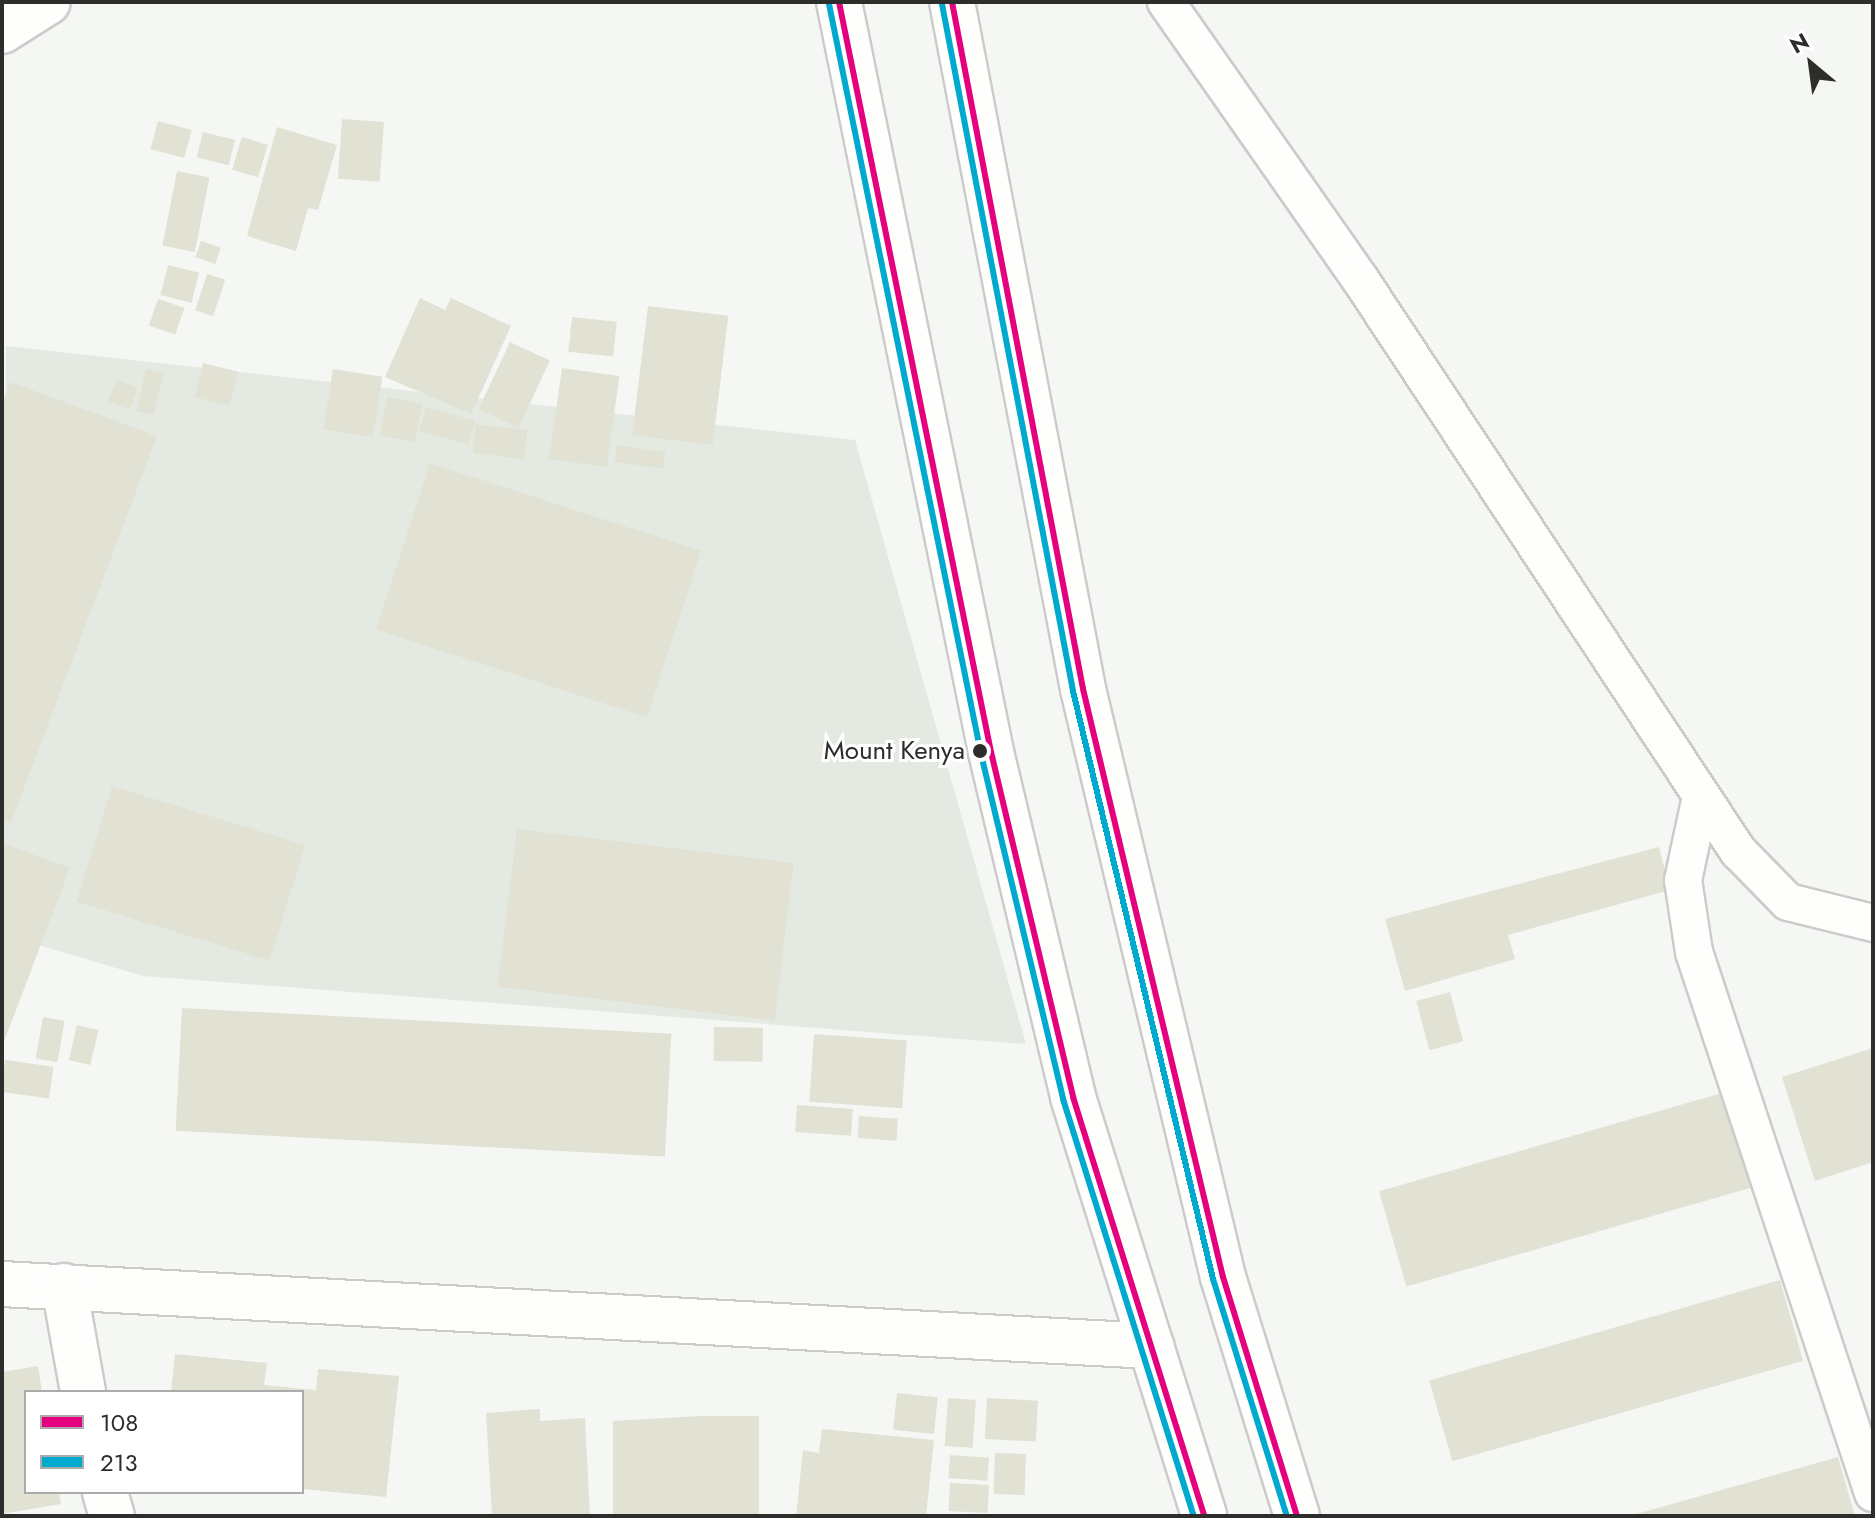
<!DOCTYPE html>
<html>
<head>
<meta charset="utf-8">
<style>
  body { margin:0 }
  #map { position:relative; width:1875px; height:1518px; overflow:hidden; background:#f5f7f4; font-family:Jost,sans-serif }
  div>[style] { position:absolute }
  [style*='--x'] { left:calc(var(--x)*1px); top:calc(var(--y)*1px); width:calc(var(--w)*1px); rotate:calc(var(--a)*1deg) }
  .built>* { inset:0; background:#e4eae2 }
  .building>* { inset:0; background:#e1e2d4; transform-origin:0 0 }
  .roads { filter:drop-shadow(2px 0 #cbccca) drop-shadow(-2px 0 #cbccca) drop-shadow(0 2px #cbccca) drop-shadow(0 -2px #cbccca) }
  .lane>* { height:36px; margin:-18px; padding:0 18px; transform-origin:18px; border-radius:18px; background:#fefefd }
  .street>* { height:44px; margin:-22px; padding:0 22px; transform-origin:22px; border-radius:22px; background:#fefefd }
  .highway>* { height:44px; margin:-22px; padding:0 22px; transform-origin:22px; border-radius:22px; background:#fefefd }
  .bus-1>* { height:6px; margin:-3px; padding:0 3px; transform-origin:3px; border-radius:3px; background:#e5007d }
  .bus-2>* { height:6px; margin:-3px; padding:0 3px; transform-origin:3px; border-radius:3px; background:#00a9ce }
  .dots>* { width:22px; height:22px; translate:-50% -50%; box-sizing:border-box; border:4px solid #fff; border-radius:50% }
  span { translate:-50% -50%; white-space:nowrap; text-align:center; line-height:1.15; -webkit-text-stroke:6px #fff; paint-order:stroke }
  .bus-label { font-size:26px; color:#2d2e2c }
  .right { translate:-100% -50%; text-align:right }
  .frame { position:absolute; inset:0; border:4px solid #2d2e2c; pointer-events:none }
  .legend { position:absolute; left:24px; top:1390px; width:280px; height:104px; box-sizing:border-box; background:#fff; border:2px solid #ababab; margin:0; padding:10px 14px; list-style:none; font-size:24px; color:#2d2e2c }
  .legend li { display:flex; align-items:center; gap:16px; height:40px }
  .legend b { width:40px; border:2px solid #ababab }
  .north { position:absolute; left:1771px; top:24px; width:80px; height:80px; -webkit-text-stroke:6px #fff; paint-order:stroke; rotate:331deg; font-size:22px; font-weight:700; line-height:32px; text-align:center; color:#2d2e2c }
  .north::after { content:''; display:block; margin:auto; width:28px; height:36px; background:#2d2e2c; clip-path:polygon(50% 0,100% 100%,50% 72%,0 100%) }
</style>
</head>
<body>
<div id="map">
  <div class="built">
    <i style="clip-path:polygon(6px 346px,855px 440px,1026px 1044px,143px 976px,2px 934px)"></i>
  </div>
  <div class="building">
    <i style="left:342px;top:119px;width:42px;height:60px;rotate:4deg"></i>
    <i style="left:158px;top:121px;width:35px;height:29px;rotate:15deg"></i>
    <i style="clip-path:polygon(277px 127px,337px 145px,318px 210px,308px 208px,296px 251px,247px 236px)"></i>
    <i style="left:203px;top:132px;width:33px;height:26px;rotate:14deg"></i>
    <i style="left:242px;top:137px;width:27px;height:34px;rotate:17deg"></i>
    <i style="left:177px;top:171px;width:33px;height:76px;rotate:11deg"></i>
    <i style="left:201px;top:241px;width:21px;height:17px;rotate:19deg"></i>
    <i style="left:168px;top:265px;width:32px;height:31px;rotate:14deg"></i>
    <i style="left:207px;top:274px;width:19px;height:38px;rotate:18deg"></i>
    <i style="clip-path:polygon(420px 298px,445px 310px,451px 298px,511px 326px,471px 414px,385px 377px)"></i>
    <i style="left:158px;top:299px;width:28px;height:28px;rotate:19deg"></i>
    <i style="left:648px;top:306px;width:81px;height:130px;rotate:7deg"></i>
    <i style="left:572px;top:317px;width:45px;height:35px;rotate:6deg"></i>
    <i style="left:510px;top:342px;width:44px;height:74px;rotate:25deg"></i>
    <i style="left:203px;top:363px;width:36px;height:35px;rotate:14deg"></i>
    <i style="left:562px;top:368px;width:58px;height:92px;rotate:8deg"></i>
    <i style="left:146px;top:369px;width:18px;height:43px;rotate:13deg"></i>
    <i style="left:333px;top:369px;width:50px;height:61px;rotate:9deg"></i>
    <i style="left:116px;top:380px;width:23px;height:23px;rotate:20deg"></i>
    <i style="clip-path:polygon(10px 382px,157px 436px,11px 823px,2px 820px,2px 404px)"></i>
    <i style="left:387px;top:397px;width:36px;height:39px;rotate:11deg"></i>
    <i style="left:426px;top:407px;width:51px;height:25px;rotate:16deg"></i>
    <i style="left:476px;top:424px;width:52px;height:29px;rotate:7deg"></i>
    <i style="left:617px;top:445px;width:49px;height:17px;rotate:8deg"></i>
    <i style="left:430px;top:463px;width:285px;height:175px;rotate:18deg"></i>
    <i style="left:112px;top:786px;width:202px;height:121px;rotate:17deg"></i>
    <i style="left:517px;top:829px;width:279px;height:159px;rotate:7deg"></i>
    <i style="clip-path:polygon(2px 843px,70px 868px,2px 1047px)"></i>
    <i style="clip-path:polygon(1659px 847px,1670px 890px,1508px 935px,1515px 959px,1405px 991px,1385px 919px)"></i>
    <i style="left:1450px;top:992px;width:51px;height:35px;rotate:75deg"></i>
    <i style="left:182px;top:1008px;width:490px;height:123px;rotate:3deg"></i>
    <i style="left:43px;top:1017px;width:22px;height:42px;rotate:10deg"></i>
    <i style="left:77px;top:1025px;width:22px;height:36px;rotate:13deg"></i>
    <i style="left:714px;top:1027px;width:49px;height:34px;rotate:1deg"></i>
    <i style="left:814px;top:1034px;width:93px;height:68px;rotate:4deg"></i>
    <i style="clip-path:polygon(1873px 1048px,1873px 1162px,1815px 1181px,1782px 1077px)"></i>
    <i style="left:5px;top:1060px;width:49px;height:32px;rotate:8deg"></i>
    <i style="left:1729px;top:1091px;width:99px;height:364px;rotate:74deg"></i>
    <i style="left:797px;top:1105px;width:56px;height:27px;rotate:4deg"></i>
    <i style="left:859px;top:1116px;width:39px;height:22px;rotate:4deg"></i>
    <i style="left:1780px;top:1280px;width:84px;height:365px;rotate:74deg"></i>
    <i style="clip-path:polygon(175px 1354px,267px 1363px,264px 1385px,316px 1390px,318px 1369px,399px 1376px,386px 1497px,302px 1489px,302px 1392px,171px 1392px)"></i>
    <i style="clip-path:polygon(38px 1366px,42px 1392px,26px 1392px,26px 1492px,59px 1492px,61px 1504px,2px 1514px,2px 1372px)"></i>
    <i style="left:897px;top:1393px;width:41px;height:37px;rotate:6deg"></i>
    <i style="left:948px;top:1398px;width:28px;height:48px;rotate:4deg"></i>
    <i style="left:987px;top:1398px;width:51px;height:41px;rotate:3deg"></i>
    <i style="clip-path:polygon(540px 1409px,540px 1421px,585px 1418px,590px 1516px,492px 1516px,486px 1413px)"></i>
    <i style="clip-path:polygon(699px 1416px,759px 1416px,759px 1516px,613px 1516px,613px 1421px)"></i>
    <i style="clip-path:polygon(822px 1429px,934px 1440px,926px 1516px,796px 1516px,803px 1450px,819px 1453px)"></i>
    <i style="left:995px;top:1453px;width:31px;height:41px;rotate:2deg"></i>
    <i style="left:950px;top:1455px;width:39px;height:23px;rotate:4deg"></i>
    <i style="clip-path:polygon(1838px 1457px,1855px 1516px,1633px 1516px,1633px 1515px)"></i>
    <i style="left:950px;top:1483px;width:39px;height:28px;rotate:3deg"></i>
  </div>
  <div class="roads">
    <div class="lane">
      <i style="--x:1166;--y:2;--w:338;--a:55"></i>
      <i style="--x:1360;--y:279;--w:686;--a:56.54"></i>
      <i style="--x:1738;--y:851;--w:71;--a:45.6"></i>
      <i style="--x:1788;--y:902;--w:88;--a:13.9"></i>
      <i style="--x:1700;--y:801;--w:81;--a:102.1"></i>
      <i style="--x:1683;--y:880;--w:73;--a:81.3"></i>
      <i style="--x:1694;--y:952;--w:570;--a:71.69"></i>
    </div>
    <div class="street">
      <i style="--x:2;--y:31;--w:54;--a:-32.2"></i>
      <i style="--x:2;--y:1284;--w:1151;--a:3.09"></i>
      <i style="--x:64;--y:1286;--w:108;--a:79.8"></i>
      <i style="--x:105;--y:1492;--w:25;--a:74"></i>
    </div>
    <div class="highway">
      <i style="--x:839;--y:2;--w:765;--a:78.54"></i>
      <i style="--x:991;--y:752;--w:355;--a:76.6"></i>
      <i style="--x:1073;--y:1097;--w:439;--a:72.6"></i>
      <i style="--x:952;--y:2;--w:699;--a:79.2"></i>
      <i style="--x:1083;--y:689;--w:604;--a:76.61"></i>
      <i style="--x:1223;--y:1277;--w:250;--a:72.8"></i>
    </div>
  </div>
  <div class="bus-1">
    <i style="--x:839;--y:2;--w:765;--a:78.54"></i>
    <i style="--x:991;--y:752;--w:355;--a:76.6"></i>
    <i style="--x:1073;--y:1097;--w:439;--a:72.6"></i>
    <i style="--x:952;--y:2;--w:699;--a:79.2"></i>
    <i style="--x:1083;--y:689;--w:604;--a:76.61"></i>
    <i style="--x:1223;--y:1277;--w:250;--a:72.8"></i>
  </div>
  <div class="bus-2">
    <i style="--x:829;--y:4;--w:765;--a:78.54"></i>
    <i style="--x:981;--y:754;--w:355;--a:76.6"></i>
    <i style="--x:1063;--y:1099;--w:437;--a:72.6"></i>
    <i style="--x:942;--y:4;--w:699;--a:79.2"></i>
    <i style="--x:1073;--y:691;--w:604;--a:76.61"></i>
    <i style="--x:1213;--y:1279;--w:248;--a:72.7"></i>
  </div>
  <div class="dots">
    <i style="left:980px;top:751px;background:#2d2e2c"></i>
  </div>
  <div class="bus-label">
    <span class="right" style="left:965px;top:751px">Mount Kenya</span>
  </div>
  <div class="frame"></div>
  <ul class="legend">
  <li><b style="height:10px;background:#e5007d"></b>108</li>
  <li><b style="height:10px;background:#00a9ce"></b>213</li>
  </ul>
  <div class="north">N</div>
</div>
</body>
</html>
